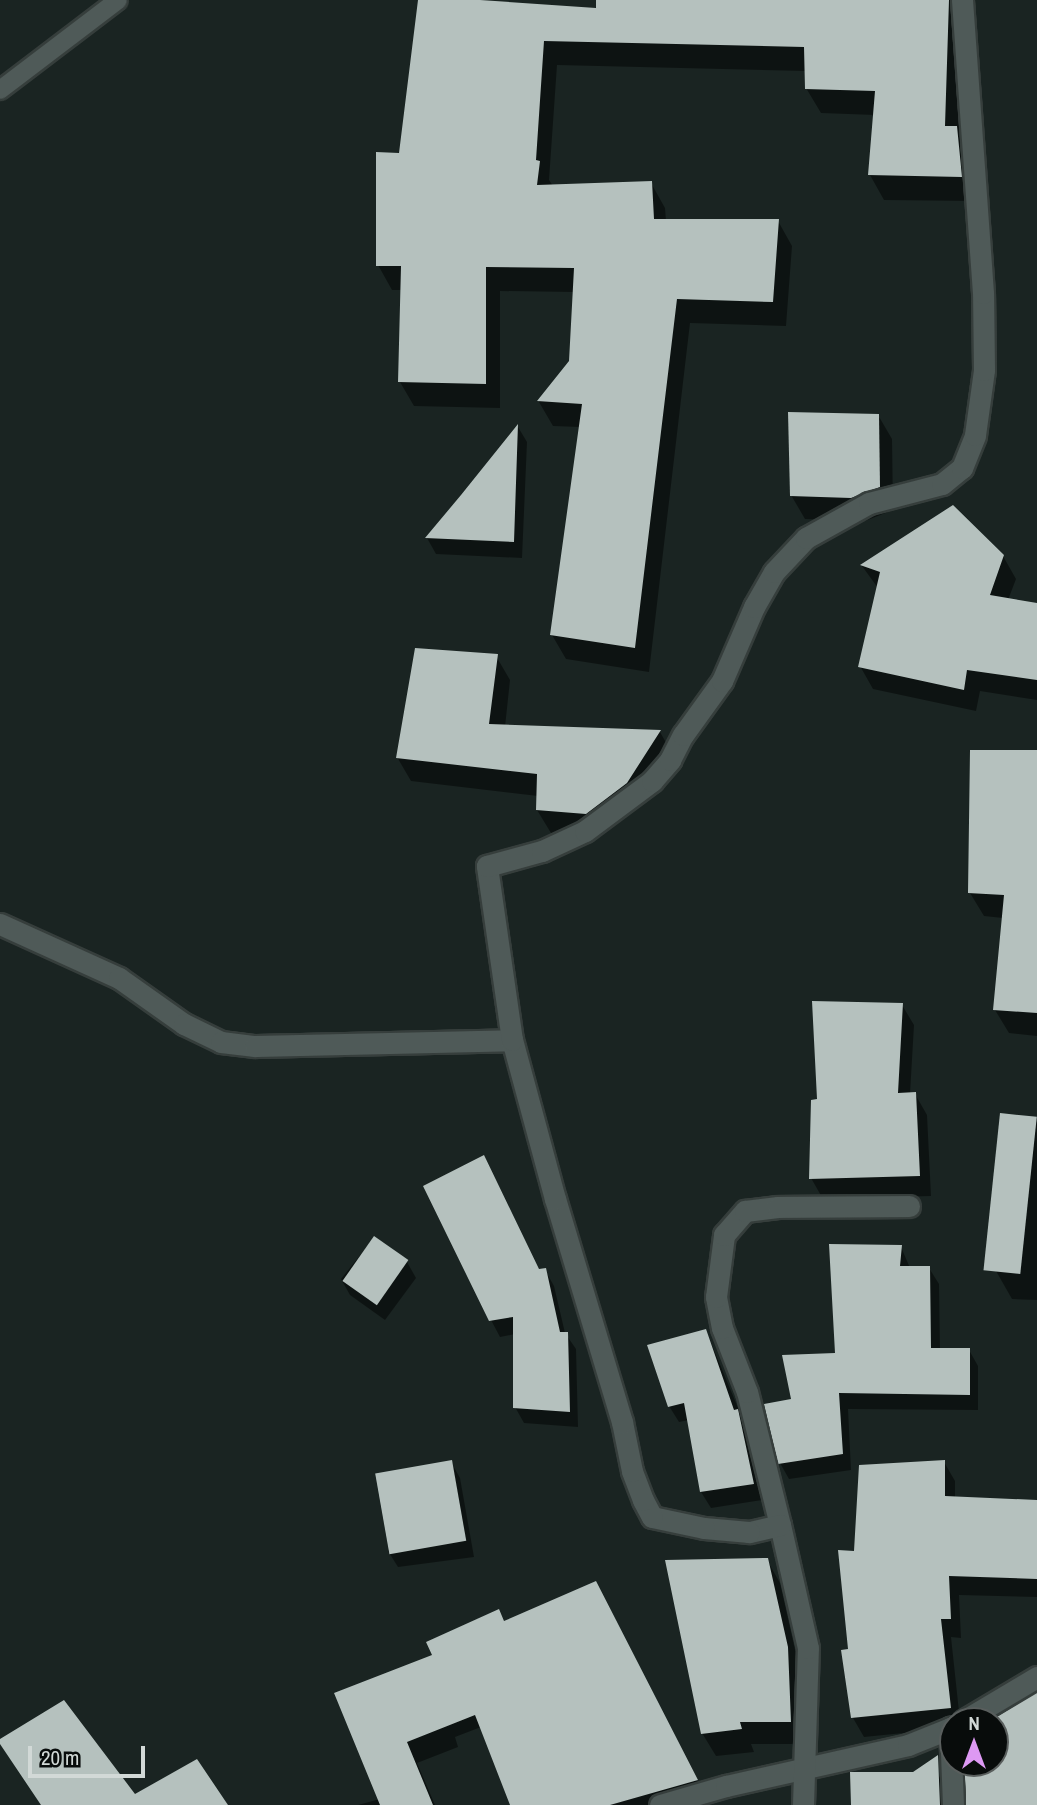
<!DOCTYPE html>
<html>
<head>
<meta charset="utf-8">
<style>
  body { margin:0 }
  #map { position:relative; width:1037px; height:1805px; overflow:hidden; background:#1a2422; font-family:"Archivo Narrow",sans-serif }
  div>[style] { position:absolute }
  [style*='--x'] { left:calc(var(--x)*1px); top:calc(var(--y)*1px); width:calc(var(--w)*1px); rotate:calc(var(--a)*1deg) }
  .shadow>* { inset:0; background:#0007 }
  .building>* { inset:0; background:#b5c1be; transform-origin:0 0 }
  .roads { filter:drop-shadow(2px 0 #363e3c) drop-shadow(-2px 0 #363e3c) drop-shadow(0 2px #363e3c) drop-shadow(0 -2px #363e3c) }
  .service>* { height:18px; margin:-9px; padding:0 9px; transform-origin:9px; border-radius:9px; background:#4f5a58 }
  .minor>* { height:21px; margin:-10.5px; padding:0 10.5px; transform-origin:10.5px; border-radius:10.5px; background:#4f5a58 }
  .tertiary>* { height:21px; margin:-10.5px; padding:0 10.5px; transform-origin:10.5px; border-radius:10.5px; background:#4f5a58 }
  span { translate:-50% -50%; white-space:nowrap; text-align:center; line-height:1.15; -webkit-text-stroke:7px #080c0b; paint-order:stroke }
  .north { position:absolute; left:939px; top:1707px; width:70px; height:70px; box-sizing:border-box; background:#080c0b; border:2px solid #595e5d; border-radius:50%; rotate:0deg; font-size:19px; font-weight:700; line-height:28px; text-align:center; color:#d2d9d7 }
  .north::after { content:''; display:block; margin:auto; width:24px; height:32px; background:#dd99f3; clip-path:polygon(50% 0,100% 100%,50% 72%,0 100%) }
  .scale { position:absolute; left:28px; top:1746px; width:117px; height:32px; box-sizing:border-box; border:4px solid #d2d9d7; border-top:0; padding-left:9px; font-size:21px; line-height:24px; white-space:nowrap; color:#d2d9d7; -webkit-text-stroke:5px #080c0b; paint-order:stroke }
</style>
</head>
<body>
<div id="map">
  <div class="shadow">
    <i style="clip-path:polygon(382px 0,453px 0,598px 10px,598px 0,966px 0,962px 27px,959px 132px,970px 153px,975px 201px,884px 200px,870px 175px,875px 115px,821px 113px,806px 88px,806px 71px,557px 65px,549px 180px,553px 186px,651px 183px,665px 208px,666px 221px,778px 221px,792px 246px,786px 326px,690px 323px,649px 672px,566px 659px,552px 635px,580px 427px,553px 426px,539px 402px,571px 362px,574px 292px,500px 291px,500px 408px,414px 406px,400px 382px,402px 290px,392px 290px,378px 265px,400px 155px,420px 0)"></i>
    <i style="clip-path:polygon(878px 415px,892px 439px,893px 510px,865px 521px,805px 519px,791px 495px)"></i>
    <i style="clip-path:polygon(518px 427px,527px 442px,522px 558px,436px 554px,427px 538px)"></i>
    <i style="clip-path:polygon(953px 507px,1003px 556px,1016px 579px,1008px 600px,1037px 604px,1037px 700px,980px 691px,976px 711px,873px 689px,860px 666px,878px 588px,862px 566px)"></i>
    <i style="clip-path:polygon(496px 656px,510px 680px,505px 727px,660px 732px,673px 755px,640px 807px,600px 837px,551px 833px,537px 810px,538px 796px,411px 781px,397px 757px)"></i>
    <i style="clip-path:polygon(1037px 752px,1037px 1036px,1009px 1033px,995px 1010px,1003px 918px,984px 916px,970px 893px)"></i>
    <i style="clip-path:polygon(902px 1005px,914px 1025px,910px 1094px,915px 1094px,927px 1115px,931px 1196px,823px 1199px,811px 1178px,819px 1101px)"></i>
    <i style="clip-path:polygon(1037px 1119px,1037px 1300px,1012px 1299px,996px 1271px)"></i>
    <i style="clip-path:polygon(374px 1238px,407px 1262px,416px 1278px,385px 1320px,350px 1295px,341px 1279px)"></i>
    <i style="clip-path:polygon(901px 1247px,910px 1268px,929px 1268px,939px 1284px,940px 1350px,969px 1350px,978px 1366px,978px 1410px,848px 1409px,851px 1470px,789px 1479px,780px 1463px,793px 1401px,836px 1355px)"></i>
    <i style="clip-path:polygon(545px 1270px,554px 1286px,565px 1333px,576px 1349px,578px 1427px,524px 1423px,515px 1407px,515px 1334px,500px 1337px,491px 1320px,539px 1271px)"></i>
    <i style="clip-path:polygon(706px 1331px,746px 1427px,762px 1500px,711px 1508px,701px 1492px,689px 1420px,679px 1422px,669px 1406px)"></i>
    <i style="clip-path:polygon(451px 1462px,460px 1478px,474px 1557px,398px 1567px,388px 1551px)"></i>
    <i style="clip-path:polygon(944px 1462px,955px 1481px,955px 1498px,1037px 1502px,1037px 1597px,959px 1595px,961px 1638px,951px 1637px,960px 1721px,953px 1728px,864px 1737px,853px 1718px,850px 1650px,855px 1553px)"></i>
    <i style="clip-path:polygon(767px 1560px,780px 1583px,800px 1672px,803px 1744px,751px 1744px,754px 1752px,716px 1756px,702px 1733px)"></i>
    <i style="clip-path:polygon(607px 1604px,708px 1801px,695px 1805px,517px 1805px,481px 1727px,455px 1737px,458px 1747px,417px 1763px,435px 1805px,358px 1805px,380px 1799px,434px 1656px,505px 1623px)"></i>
    <i style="clip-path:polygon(938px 1774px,951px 1798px,952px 1805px,852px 1805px)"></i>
  </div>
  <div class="building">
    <i style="clip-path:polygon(418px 0,480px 0,596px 8px,596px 0,949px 0,945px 126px,957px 126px,962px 177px,868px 175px,875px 91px,805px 89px,804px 47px,544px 41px,536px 160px,540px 161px,537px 185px,652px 181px,654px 219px,779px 219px,773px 302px,677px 299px,635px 648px,550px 635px,582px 404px,537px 401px,569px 361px,574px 268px,486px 267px,486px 384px,398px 382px,401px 266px,376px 266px,376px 152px,399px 153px)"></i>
    <i style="clip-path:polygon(788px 412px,879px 414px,880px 487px,851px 498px,790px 496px)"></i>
    <i style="clip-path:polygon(518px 424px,514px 542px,425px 538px,461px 495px)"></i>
    <i style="clip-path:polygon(953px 505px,1004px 555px,990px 595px,1037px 603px,1037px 680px,967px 670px,964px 690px,858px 667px,880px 572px,860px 565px)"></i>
    <i style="clip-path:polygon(415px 648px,498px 654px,489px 724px,661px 730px,627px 783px,586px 814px,536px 810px,537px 774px,396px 758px)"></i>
    <i style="clip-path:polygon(970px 750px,1037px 750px,1037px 1013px,993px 1010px,1004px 895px,968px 893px)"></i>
    <i style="clip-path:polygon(812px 1001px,903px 1003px,898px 1093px,916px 1092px,920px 1176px,809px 1179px,811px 1100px,817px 1099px)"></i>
    <i style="left:1000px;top:1113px;width:37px;height:158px;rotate:6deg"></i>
    <i style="clip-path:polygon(484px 1155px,539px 1269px,546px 1268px,560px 1332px,568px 1332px,570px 1412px,513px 1408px,513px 1317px,489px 1321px,423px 1186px)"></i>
    <i style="left:374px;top:1236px;width:42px;height:55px;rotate:35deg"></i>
    <i style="clip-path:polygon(829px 1244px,902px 1245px,900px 1266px,930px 1266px,931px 1348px,970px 1348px,970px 1395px,839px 1393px,843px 1454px,778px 1464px,764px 1404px,791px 1399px,782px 1355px,835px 1353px)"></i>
    <i style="clip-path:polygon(706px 1329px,734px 1410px,738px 1409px,754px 1484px,700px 1492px,684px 1403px,668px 1407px,647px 1345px)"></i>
    <i style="left:452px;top:1460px;width:82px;height:78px;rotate:80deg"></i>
    <i style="clip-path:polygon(945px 1460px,945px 1496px,1037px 1500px,1037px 1579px,949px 1576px,951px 1619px,941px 1619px,951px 1708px,851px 1718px,841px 1650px,848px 1649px,838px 1550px,854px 1551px,859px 1465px)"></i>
    <i style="clip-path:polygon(768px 1558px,788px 1647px,791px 1722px,740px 1722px,742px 1729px,701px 1734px,665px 1560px)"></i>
    <i style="clip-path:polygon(596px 1581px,698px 1780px,610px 1805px,510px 1805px,475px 1715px,407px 1742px,433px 1805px,380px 1805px,334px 1693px,432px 1655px,426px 1642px,499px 1609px,504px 1621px)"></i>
    <i style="clip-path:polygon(1037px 1692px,1037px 1805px,966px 1805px,964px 1763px,995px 1763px,995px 1721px,990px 1721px)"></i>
    <i style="clip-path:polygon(64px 1700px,135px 1794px,197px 1759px,228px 1805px,41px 1805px,0 1744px,0 1739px)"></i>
    <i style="clip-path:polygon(938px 1755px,940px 1805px,851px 1805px,850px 1772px,913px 1772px)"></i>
  </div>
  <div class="roads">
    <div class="service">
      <i style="--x:0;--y:90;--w:148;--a:-37.3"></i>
    </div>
    <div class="minor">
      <i style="--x:0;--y:924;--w:131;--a:24.4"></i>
      <i style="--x:119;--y:978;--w:80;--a:35.3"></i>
      <i style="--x:184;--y:1024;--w:41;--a:25.9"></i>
      <i style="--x:221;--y:1042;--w:34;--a:7"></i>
      <i style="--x:255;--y:1046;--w:257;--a:-1.3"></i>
      <i style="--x:780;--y:1525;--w:137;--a:-103.9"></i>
      <i style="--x:747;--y:1392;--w:69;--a:-111.3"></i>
      <i style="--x:722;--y:1328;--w:32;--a:-101"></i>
      <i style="--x:716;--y:1297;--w:63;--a:-82.6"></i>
      <i style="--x:724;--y:1235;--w:32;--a:-49"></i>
      <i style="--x:745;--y:1211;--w:33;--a:-7"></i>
      <i style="--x:778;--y:1207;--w:131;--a:-0.4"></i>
      <i style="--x:660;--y:1805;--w:69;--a:-16.1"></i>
      <i style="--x:726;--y:1786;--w:187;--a:-12.7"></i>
      <i style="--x:908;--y:1745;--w:45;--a:-22"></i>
      <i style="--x:803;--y:1805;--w:157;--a:-88.2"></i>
      <i style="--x:808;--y:1648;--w:126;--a:-102.8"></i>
      <i style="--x:780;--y:1525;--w:32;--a:167"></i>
      <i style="--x:749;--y:1532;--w:45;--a:-174.9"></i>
      <i style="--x:704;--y:1528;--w:53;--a:-168.1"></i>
      <i style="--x:652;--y:1517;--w:19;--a:-118"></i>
      <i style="--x:643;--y:1500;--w:31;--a:-111"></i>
      <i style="--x:632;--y:1471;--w:50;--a:-101.5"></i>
      <i style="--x:622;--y:1422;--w:233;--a:-106.7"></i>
      <i style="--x:555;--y:1199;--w:165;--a:-105.1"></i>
      <i style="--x:512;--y:1040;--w:176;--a:-98.2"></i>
      <i style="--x:487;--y:866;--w:57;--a:-15.3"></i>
      <i style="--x:542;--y:851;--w:47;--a:-24.9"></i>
      <i style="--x:585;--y:831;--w:84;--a:-36.7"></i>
      <i style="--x:652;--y:781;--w:28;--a:-49"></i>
      <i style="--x:670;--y:760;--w:28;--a:-63"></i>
      <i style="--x:683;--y:735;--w:67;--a:-54.2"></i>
      <i style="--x:722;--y:681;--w:81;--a:-66.6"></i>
      <i style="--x:754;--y:607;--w:40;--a:-60.3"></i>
      <i style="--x:774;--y:572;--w:47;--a:-46.7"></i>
      <i style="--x:806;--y:538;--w:72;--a:-29.1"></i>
      <i style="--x:869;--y:503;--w:75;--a:-14.6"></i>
      <i style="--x:942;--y:484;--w:26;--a:-39"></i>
      <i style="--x:962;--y:468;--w:35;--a:-68"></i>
      <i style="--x:975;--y:435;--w:66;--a:-82.1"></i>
      <i style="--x:984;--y:370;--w:77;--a:-90.7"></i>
      <i style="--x:983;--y:293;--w:294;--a:-94.1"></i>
    </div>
    <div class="tertiary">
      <i style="--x:963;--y:1721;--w:86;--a:-30.7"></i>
      <i style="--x:953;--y:1805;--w:77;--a:-92.2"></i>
      <i style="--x:950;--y:1728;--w:3;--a:-18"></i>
    </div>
  </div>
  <div class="north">N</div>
  <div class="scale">20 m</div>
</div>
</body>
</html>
